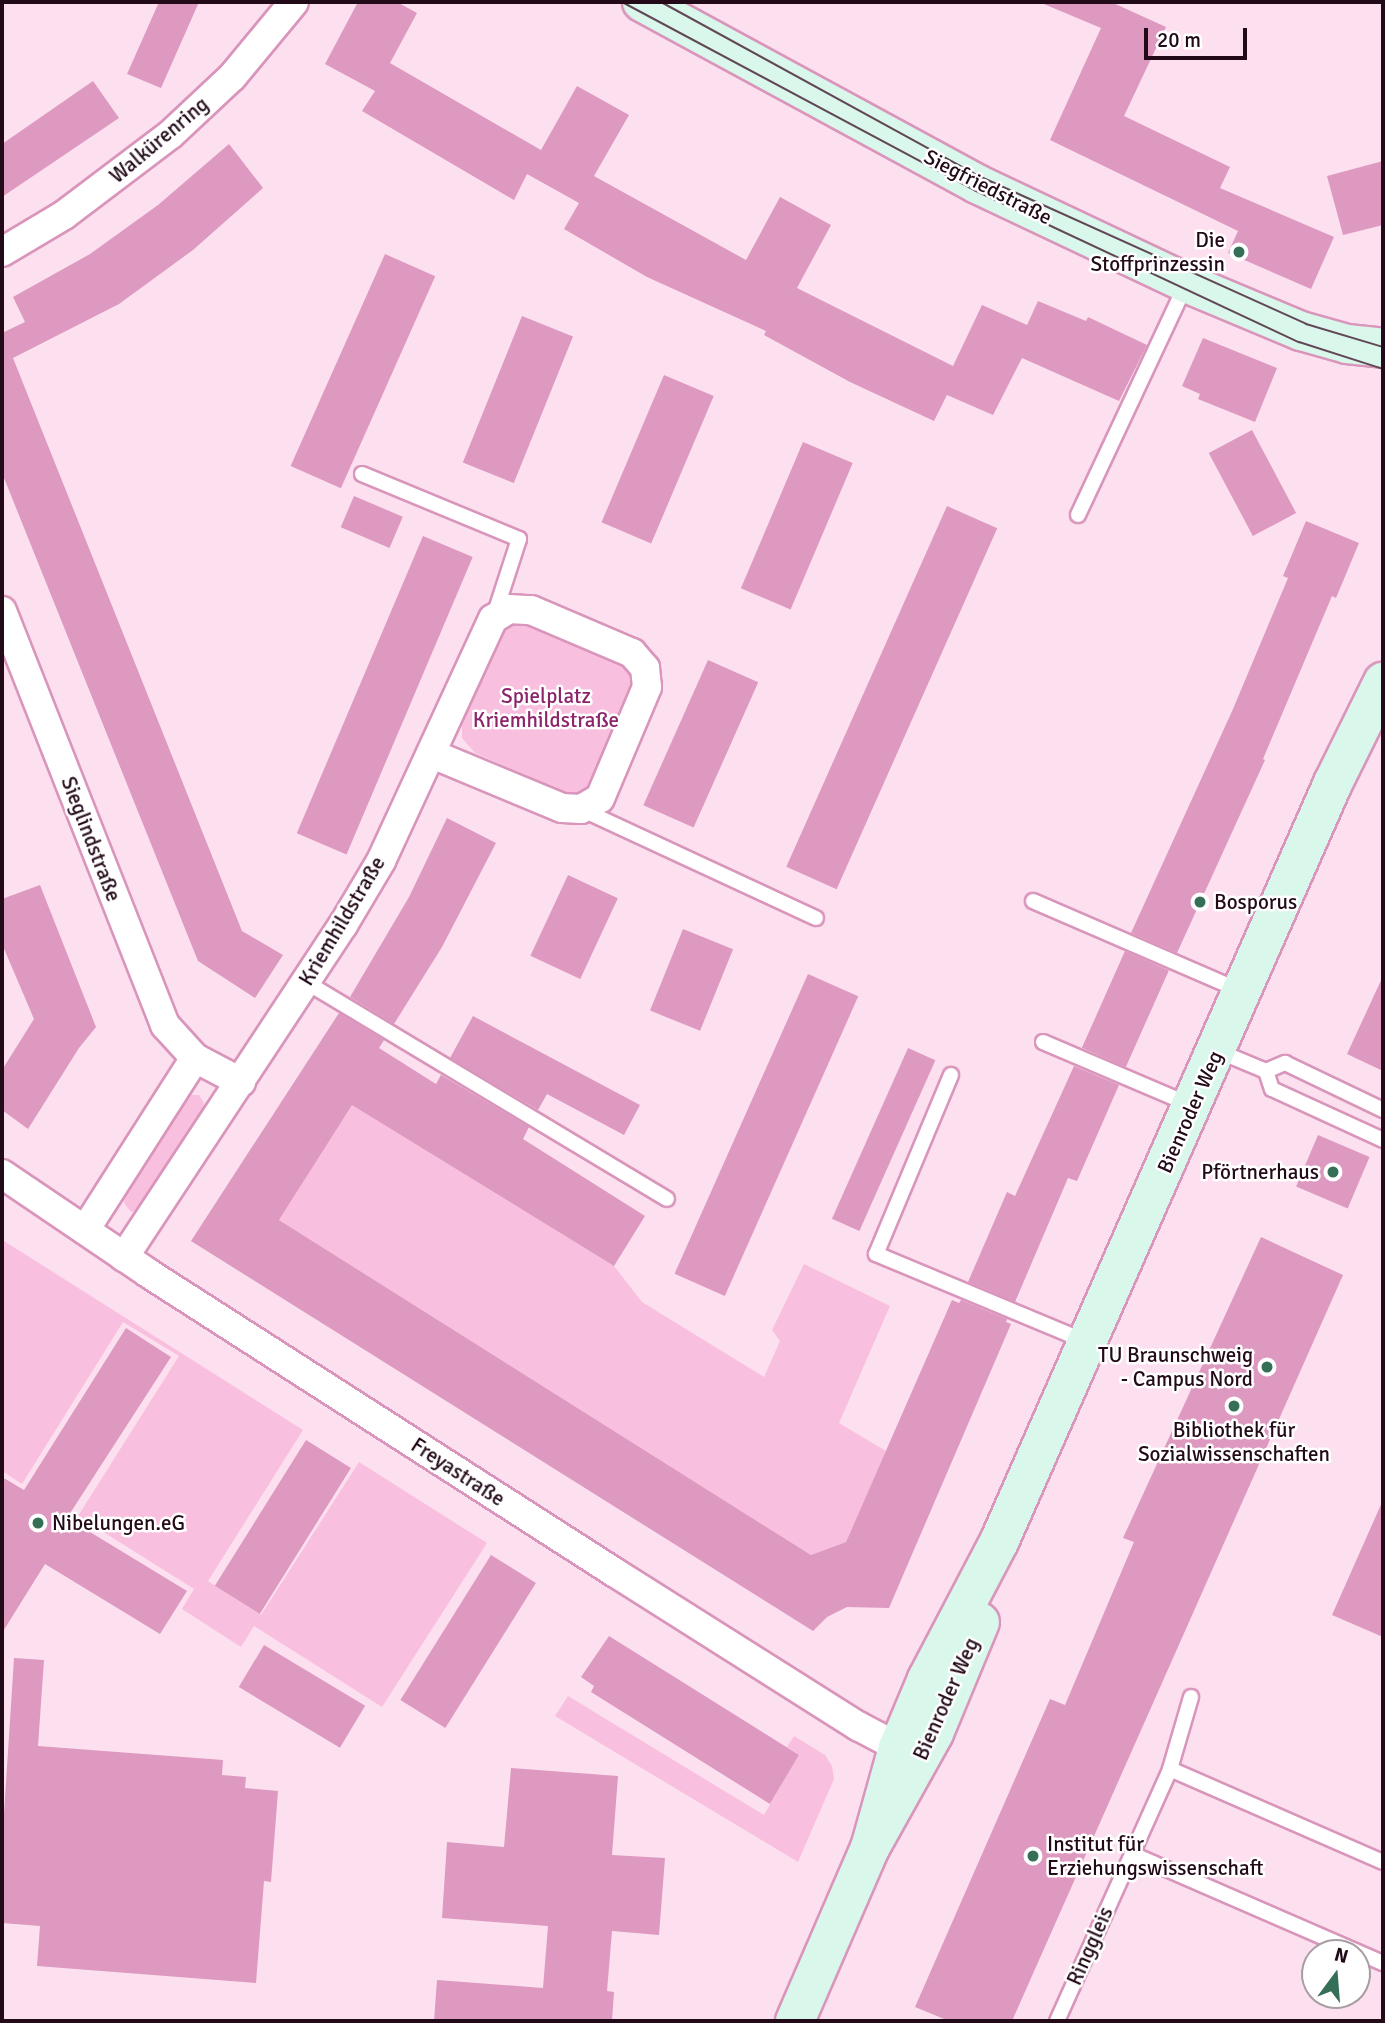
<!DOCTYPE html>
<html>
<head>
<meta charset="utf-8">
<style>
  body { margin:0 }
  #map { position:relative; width:1385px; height:2023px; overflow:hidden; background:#fde0ef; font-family:Signika,sans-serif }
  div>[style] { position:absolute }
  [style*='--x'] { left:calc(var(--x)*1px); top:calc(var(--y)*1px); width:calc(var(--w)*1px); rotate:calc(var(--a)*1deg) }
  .green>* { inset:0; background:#f9bfdf }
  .building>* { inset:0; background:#dd99c0; transform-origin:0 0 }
  .roads { filter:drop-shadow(2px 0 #d995bb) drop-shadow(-2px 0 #d995bb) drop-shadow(0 2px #d995bb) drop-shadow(0 -2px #d995bb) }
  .lane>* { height:14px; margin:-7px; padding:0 7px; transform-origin:7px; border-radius:7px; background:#fff }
  .street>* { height:28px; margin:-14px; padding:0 14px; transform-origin:14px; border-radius:14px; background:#fff }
  .secondary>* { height:38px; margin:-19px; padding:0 19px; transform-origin:19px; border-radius:19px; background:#daf7eb }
  .tram>* { height:2px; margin:-1px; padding:0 1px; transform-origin:1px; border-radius:1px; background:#624857 }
  .dots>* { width:19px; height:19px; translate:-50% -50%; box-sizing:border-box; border:4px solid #fff; border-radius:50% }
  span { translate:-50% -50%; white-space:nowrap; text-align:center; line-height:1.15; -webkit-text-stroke:5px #fff; paint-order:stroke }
  .street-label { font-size:21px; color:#230a19 }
  .poi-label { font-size:21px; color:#230a19 }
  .right { translate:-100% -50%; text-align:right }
  .left { translate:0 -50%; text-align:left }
  .park-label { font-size:21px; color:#8c2469 }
  .frame { position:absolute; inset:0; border:4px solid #230a19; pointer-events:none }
  .north { position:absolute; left:1301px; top:1939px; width:70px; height:70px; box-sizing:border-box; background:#fff; border:2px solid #a79da3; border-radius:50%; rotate:16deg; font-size:19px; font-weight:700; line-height:28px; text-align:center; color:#230a19 }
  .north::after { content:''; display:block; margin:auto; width:24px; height:32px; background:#366f57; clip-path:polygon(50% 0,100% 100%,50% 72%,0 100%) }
  .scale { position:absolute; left:1144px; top:28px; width:103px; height:32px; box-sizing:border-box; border:4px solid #230a19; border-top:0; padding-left:9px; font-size:21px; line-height:24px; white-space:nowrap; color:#230a19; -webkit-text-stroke:5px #fff; paint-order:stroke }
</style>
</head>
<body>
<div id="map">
  <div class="green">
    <i style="clip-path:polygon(524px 621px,622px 666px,630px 673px,632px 687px,591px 786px,581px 793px,569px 794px,475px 753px,462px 738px,462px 721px,502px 630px,512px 623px)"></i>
    <i style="clip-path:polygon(189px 1095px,199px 1095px,204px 1103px,203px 1109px,139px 1210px,131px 1212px,124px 1203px,125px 1191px)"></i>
    <i style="clip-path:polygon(352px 1104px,614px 1266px,642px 1302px,764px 1377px,780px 1341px,772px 1330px,804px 1264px,890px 1306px,839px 1423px,886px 1451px,846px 1542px,811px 1555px,279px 1220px)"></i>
    <i style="clip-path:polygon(4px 1241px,303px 1430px,208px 1581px,261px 1615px,359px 1462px,487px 1543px,382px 1707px,254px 1626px,241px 1647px,182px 1609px,194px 1589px,78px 1516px,179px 1356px,123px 1322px,22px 1484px,2px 1471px,2px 1245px)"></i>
    <i style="clip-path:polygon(568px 1696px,764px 1815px,799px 1755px,787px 1747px,794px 1736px,825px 1755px,832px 1766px,834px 1779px,798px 1862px,555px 1716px)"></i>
  </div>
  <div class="building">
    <i style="clip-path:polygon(159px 2px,199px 2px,161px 88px,127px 74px)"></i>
    <i style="clip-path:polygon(358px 2px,397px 2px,417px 13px,390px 63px,541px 150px,577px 86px,629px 115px,594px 176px,746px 260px,780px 197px,831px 225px,797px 288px,953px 366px,982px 305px,1027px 325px,1038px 301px,1086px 321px,1088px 317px,1147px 345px,1119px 401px,1022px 358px,993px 415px,947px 395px,934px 421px,850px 382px,764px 335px,766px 331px,647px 277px,564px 229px,579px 203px,527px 174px,514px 200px,362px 111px,375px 91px,325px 64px)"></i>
    <i style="clip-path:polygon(1039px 2px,1111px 2px,1166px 27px,1124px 116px,1230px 167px,1220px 188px,1334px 237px,1311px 289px,1228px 253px,1238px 231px,1050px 140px,1101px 28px)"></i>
    <i style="clip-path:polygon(93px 81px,119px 118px,2px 197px,2px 144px)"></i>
    <i style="clip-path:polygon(229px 144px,263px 188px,193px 250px,119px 304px,13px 358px,242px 931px,283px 955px,255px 998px,198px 961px,2px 473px,2px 333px,25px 322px,13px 297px,90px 254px,158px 205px)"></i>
    <i style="clip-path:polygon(1383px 161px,1383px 225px,1343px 235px,1327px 176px)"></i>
    <i style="left:385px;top:254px;width:55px;height:232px;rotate:24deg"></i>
    <i style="left:522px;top:316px;width:55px;height:158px;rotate:22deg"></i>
    <i style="clip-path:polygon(1203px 338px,1277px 368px,1255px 422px,1198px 399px,1200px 394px,1182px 386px)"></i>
    <i style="left:664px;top:375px;width:54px;height:160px;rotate:23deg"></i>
    <i style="left:1252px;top:430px;width:94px;height:49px;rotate:62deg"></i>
    <i style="left:803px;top:442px;width:54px;height:159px;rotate:23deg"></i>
    <i style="left:354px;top:496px;width:53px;height:34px;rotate:23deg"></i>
    <i style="left:947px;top:506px;width:55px;height:395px;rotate:24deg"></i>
    <i style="clip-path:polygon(1306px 521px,1359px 543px,1336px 598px,1332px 596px,1263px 759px,1265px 760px,1177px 953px,1131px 933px,1233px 709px,1288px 578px,1283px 576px)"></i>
    <i style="left:423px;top:536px;width:54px;height:323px;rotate:23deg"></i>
    <i style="left:708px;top:660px;width:55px;height:159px;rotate:24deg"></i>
    <i style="clip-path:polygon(447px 818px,496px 843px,442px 947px,394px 1024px,350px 997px,409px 897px)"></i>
    <i style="left:568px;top:875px;width:55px;height:89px;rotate:25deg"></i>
    <i style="clip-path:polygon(40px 885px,96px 1027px,79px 1048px,28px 1129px,2px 1110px,2px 1070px,34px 1019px,2px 944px,2px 899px)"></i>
    <i style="left:683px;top:929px;width:54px;height:88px;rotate:22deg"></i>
    <i style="left:1125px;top:951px;width:48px;height:106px;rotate:24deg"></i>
    <i style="left:808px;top:974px;width:55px;height:328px;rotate:24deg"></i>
    <i style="clip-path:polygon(1383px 976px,1383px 1071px,1347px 1054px)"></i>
    <i style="clip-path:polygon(339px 1013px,384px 1040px,379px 1048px,436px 1084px,441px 1075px,529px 1127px,523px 1139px,645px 1216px,614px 1266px,352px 1105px,279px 1220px,811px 1555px,846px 1542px,952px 1300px,959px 1303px,961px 1300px,1007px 1319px,1006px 1322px,1011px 1324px,889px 1608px,847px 1607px,827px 1617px,813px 1631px,191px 1241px)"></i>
    <i style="clip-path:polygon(473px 1016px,640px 1105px,624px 1135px,547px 1094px,538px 1110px,450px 1058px)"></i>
    <i style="left:908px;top:1048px;width:30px;height:187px;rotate:24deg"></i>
    <i style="clip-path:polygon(1074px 1066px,1119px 1085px,1077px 1181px,1068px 1178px,1015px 1302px,968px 1282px,1007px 1192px,1015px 1196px)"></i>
    <i style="left:1318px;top:1135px;width:56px;height:56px;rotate:23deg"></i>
    <i style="clip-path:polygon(1261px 1237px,1343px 1275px,1012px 2021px,949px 2021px,915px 2007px,1050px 1699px,1065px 1705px,1134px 1542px,1123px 1538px)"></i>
    <i style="clip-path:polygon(126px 1328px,171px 1357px,67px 1518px,187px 1591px,160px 1634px,45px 1564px,2px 1633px,2px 1477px,24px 1490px)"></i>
    <i style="left:306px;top:1440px;width:53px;height:172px;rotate:32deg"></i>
    <i style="clip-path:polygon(1383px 1500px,1383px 1637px,1332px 1615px)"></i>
    <i style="left:491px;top:1555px;width:53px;height:171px;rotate:32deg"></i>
    <i style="clip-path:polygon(609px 1636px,799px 1755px,770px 1804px,591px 1692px,594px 1686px,581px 1677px)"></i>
    <i style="left:264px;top:1645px;width:118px;height:49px;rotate:31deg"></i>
    <i style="clip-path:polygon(14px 1658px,44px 1660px,38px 1746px,223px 1760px,222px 1775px,246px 1777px,245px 1788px,278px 1791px,271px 1882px,264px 1881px,256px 1983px,37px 1966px,40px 1926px,2px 1923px,2px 1845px)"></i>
    <i style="clip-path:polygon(511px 1768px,618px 1776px,612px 1855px,665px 1858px,659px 1935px,612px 1931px,607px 1991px,614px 1992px,612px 2021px,434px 2021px,437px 1980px,543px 1988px,548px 1926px,442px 1918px,447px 1842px,504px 1847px)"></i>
  </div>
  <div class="roads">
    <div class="lane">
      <i style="--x:362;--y:474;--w:170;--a:22.5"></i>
      <i style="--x:519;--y:539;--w:81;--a:108"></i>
      <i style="--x:1078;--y:515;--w:255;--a:-64.9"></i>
      <i style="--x:581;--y:809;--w:259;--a:24.9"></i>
      <i style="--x:1033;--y:901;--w:227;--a:23.4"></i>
      <i style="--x:306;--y:982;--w:421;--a:31"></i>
      <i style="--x:1043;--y:1042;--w:161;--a:23.1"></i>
      <i style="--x:1218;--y:1051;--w:52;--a:22.6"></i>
      <i style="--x:1266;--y:1071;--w:21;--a:-23"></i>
      <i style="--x:1285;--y:1063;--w:109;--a:25.6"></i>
      <i style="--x:1266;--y:1071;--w:19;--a:72"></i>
      <i style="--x:1272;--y:1089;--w:122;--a:24.7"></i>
      <i style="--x:951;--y:1075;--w:194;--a:112.7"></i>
      <i style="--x:876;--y:1254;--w:229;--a:22.6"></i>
      <i style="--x:1170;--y:1769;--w:232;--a:23.6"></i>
      <i style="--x:1132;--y:1854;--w:274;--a:23.5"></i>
      <i style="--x:1057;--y:2021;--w:276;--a:-65.8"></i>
      <i style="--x:1170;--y:1769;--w:75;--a:-73.7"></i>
    </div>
    <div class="street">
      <i style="--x:2;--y:252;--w:72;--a:-30.8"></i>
      <i style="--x:64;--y:215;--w:134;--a:-37.1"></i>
      <i style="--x:171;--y:134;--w:83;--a:-43.1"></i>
      <i style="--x:232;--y:77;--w:97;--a:-50.4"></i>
      <i style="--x:2;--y:611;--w:445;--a:68.5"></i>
      <i style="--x:165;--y:1025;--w:45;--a:47.7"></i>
      <i style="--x:195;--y:1058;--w:52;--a:27.6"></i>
      <i style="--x:2;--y:1174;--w:176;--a:34.1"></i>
      <i style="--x:148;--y:1273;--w:554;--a:32.69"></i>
      <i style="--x:614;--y:1572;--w:289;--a:32.3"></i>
      <i style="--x:858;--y:1726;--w:64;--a:27.8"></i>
      <i style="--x:85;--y:1230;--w:204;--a:-57.4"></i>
      <i style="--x:124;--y:1257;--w:398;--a:-56.6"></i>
      <i style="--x:343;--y:925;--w:74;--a:-59.3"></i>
      <i style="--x:381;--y:861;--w:267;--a:-65.2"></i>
      <i style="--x:493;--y:619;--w:19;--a:-32"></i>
      <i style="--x:509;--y:609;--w:22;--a:3"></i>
      <i style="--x:531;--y:610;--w:110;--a:23.1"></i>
      <i style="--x:632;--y:653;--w:20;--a:49"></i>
      <i style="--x:645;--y:668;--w:19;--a:84"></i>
      <i style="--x:647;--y:687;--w:121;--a:112.9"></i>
      <i style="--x:600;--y:798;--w:22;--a:150"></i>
      <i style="--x:581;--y:809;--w:19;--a:-177"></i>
      <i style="--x:562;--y:808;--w:141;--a:-157.4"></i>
    </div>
    <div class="secondary">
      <i style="--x:642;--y:2;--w:381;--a:28.5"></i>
      <i style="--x:977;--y:184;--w:231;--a:25.3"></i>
      <i style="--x:1186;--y:283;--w:125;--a:22.7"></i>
      <i style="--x:1301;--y:331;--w:48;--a:15.8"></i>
      <i style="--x:1347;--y:344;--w:36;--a:6"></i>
      <i style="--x:870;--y:1848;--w:104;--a:-74.4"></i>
      <i style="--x:898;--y:1748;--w:75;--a:-67.2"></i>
      <i style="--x:927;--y:1679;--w:155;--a:-62.3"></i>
      <i style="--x:999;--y:1542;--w:829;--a:-66.25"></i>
      <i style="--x:1333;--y:783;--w:113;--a:-63.7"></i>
      <i style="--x:795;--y:2021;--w:189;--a:-66.6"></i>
      <i style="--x:870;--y:1848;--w:132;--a:-60.9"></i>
      <i style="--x:934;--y:1733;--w:120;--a:-67.5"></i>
    </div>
  </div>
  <div class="tram">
    <i style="--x:622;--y:2;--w:399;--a:28.1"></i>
    <i style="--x:974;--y:190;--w:359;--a:25.1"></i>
    <i style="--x:1299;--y:342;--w:88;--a:17.8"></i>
    <i style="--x:661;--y:2;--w:365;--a:28.7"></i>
    <i style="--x:981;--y:177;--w:357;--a:24.3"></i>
    <i style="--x:1306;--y:324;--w:80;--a:16.6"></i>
  </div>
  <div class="dots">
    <i style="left:1239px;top:252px;background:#366f57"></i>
    <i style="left:1200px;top:902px;background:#366f57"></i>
    <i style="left:1333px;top:1172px;background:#366f57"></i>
    <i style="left:1267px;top:1367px;background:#366f57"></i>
    <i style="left:1234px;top:1406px;background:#366f57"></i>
    <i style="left:38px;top:1523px;background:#366f57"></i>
    <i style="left:1033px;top:1856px;background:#366f57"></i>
  </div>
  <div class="street-label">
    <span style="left:159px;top:140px;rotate:-40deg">Walkürenring</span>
    <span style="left:988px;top:187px;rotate:27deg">Siegfriedstraße</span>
    <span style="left:91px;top:839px;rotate:69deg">Sieglindstraße</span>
    <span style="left:342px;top:921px;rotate:-59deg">Kriemhildstraße</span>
    <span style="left:1190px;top:1112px;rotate:-66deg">Bienroder Weg</span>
    <span style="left:458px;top:1472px;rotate:33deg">Freyastraße</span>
    <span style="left:946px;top:1699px;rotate:-66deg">Bienroder Weg</span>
    <span style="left:1090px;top:1946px;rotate:-66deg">Ringgleis</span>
  </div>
  <div class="poi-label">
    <span class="right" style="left:1225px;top:252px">Die<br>Stoffprinzessin</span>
    <span class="left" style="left:1214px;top:902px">Bosporus</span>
    <span class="right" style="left:1319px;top:1172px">Pförtnerhaus</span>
    <span class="right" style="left:1253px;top:1367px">TU Braunschweig<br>- Campus Nord</span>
    <span style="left:1234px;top:1442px">Bibliothek für<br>Sozialwissenschaften</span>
    <span class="left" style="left:52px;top:1523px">Nibelungen.eG</span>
    <span class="left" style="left:1047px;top:1856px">Institut für<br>Erziehungswissenschaft</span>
  </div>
  <div class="park-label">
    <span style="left:546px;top:708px">Spielplatz<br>Kriemhildstraße</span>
  </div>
  <div class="frame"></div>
  <div class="north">N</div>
  <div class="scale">20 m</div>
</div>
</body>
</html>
